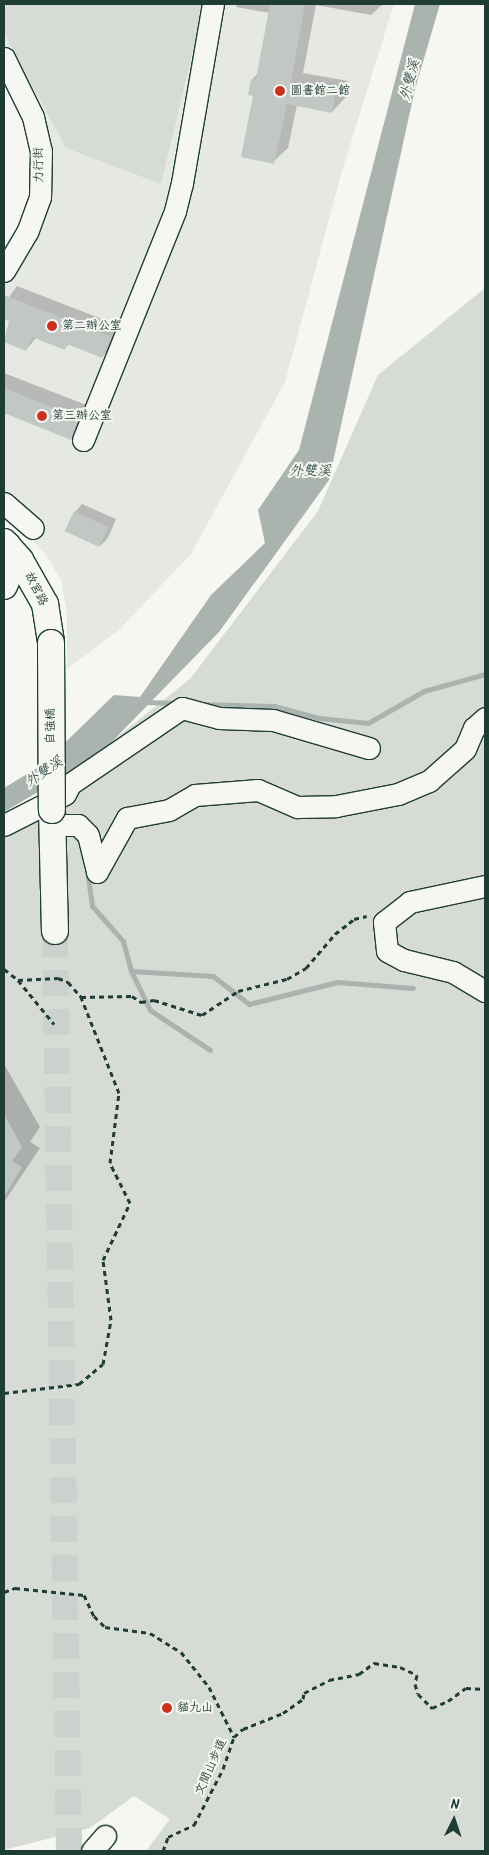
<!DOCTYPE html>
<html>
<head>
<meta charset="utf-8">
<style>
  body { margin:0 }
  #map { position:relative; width:489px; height:1855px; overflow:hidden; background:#f6f6f2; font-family:Kalam,"LXGW WenKai TC",sans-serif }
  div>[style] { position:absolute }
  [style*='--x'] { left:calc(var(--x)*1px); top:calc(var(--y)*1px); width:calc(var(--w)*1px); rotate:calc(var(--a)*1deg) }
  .built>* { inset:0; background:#e6e8e4 }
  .green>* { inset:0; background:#d6dbd6 }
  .water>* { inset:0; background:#aab3ae }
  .shadow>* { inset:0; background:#0003 }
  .stream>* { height:5px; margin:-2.5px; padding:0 2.5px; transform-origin:2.5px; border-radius:2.5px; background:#aab3ae }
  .building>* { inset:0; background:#c1c8c3; transform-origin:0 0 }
  .major-tunnel>* { height:26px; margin-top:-13px; transform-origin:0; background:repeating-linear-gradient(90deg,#cbd1cc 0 26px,transparent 0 39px) }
  .path>* { height:3px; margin-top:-1.5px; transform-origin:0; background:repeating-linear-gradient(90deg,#1f3d34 0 5px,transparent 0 9px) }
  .roads { filter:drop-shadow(1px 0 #1f3d34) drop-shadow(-1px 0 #1f3d34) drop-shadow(0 1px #1f3d34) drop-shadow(0 -1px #1f3d34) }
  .minor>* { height:21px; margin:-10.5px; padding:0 10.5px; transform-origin:10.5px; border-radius:10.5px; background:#f6f6f2 }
  .major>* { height:26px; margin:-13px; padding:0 13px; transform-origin:13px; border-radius:13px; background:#f6f6f2 }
  .bridges { filter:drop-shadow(1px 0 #1f3d34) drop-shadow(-1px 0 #1f3d34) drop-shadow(0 1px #1f3d34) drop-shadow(0 -1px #1f3d34) }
  .major-bridge>* { height:26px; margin:-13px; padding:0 13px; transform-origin:13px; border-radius:13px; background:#f6f6f2 }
  .dots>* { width:14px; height:14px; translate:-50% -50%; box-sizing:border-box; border:2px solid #f6f6f2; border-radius:50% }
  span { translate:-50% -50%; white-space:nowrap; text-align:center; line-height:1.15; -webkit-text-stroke:4px #f6f6f2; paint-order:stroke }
  .poi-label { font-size:12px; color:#1f3d34 }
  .left { translate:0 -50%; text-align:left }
  .street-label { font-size:12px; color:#1f3d34 }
  .water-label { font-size:14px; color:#425a52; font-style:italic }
  .frame { position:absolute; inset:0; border:5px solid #1f3d34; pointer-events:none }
  .north { position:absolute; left:429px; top:1795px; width:50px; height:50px; -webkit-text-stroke:4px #f6f6f2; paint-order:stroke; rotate:4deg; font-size:14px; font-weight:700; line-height:20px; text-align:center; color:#1f3d34 }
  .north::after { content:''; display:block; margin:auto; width:18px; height:22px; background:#1f3d34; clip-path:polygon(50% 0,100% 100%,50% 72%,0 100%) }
</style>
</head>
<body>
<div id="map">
  <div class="built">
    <i style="clip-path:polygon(4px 4px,394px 4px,342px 171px,285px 382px,191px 554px,119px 630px,67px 669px,67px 613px,61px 580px,45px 553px,4px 513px,4px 278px,47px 150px,4px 50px)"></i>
  </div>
  <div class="green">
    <i style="clip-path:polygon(4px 4px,204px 4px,161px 184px,66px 148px,4px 33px)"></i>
    <i style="clip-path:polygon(485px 288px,485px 1851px,146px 1851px,170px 1819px,134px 1796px,90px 1828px,4px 1850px,4px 827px,190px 679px,318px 511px,378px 375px)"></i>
  </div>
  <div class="water">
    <i style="clip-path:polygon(415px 4px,440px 4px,415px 89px,329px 480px,219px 632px,96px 758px,4px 812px,4px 788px,42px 765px,114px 695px,140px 697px,211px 595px,265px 543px,258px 510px,299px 450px)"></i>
  </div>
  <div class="shadow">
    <i style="clip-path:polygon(237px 4px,383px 4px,371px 15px,316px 5px,303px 73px,348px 81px,346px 97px,332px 112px,297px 105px,288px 148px,273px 162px,252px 80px,258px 73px,270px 13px,236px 7px)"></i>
    <i style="clip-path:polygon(17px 286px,120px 326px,112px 346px,102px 357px,69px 344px,65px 348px,37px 337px,26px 350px,4px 341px,10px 321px,4px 318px,4px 304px)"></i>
    <i style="clip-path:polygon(4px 373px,89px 406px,82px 427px,71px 438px,4px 412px)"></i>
    <i style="clip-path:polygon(82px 504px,116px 519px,108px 538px,100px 546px,75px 512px)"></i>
    <i style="clip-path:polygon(4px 1064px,40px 1127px,30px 1142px,40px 1148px,4px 1202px)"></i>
  </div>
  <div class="stream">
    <i style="--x:146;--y:702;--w:32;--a:2"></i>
    <i style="--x:201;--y:704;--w:73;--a:1.6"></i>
    <i style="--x:274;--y:706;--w:47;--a:14.9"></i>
    <i style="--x:319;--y:718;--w:49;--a:5.8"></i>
    <i style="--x:368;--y:723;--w:64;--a:-29.7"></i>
    <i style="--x:424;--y:691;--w:63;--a:-15.6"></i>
    <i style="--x:87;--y:870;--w:36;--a:82"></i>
    <i style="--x:92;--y:906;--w:47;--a:48.5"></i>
    <i style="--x:123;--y:941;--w:31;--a:75"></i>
    <i style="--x:131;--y:971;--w:82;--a:3.5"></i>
    <i style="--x:213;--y:976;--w:46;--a:37.9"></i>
    <i style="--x:249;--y:1004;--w:91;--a:-14"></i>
    <i style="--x:337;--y:982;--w:76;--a:4.5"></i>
    <i style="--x:131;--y:971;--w:43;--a:64"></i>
    <i style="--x:150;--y:1010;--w:72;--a:33.7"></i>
  </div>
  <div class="building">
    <i style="clip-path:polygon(270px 4px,305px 4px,290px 87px,335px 95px,332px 113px,287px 104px,274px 164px,241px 157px,253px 96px,248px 95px,251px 79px,256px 79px)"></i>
    <i style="clip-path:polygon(4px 295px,111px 337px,102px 358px,67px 344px,65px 350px,32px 337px,26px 351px,4px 342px,9px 321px,4px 319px)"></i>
    <i style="clip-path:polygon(4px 388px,78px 418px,71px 440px,4px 413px)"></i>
    <i style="left:74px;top:511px;width:38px;height:22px;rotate:25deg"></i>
    <i style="clip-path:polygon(4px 1114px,22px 1147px,12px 1161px,22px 1167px,4px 1197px)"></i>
  </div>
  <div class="major-tunnel">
    <i style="--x:55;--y:931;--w:920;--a:89.13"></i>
  </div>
  <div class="path">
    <i style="--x:4;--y:969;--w:18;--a:38"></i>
    <i style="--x:18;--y:980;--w:40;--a:-2.9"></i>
    <i style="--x:58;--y:978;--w:11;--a:22"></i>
    <i style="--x:68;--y:982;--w:20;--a:49"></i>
    <i style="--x:81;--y:997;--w:51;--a:-1.1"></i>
    <i style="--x:132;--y:996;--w:11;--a:34"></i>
    <i style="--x:141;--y:1002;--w:13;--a:-9"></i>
    <i style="--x:154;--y:1000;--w:50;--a:17.4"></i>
    <i style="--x:202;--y:1015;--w:43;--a:-33.7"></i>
    <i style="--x:238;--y:991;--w:50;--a:-13.8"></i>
    <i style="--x:287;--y:979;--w:22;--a:-30"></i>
    <i style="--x:306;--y:968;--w:45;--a:-49.5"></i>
    <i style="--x:335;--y:934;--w:24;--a:-38"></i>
    <i style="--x:354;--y:919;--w:13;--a:-13"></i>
    <i style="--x:18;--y:980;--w:57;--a:50.7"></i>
    <i style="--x:4;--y:1393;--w:76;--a:-6.8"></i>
    <i style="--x:79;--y:1384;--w:31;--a:-40"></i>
    <i style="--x:103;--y:1364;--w:45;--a:-79.7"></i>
    <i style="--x:111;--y:1320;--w:61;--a:-97.6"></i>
    <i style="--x:103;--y:1260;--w:63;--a:-64.7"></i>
    <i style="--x:130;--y:1203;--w:45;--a:-116.6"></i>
    <i style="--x:110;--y:1163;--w:71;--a:-82.7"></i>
    <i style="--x:119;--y:1093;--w:103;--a:-111.6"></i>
    <i style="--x:4;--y:1592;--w:12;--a:-20"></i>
    <i style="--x:15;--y:1588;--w:69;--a:5.8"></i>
    <i style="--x:84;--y:1595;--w:23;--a:65"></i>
    <i style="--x:94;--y:1616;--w:16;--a:45"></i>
    <i style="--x:105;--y:1627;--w:45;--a:7.6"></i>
    <i style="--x:150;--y:1633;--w:36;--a:32"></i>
    <i style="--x:181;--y:1652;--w:45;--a:51.3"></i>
    <i style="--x:209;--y:1687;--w:56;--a:63.4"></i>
    <i style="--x:163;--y:1851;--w:15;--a:-70"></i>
    <i style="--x:168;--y:1837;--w:29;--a:-25"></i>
    <i style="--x:194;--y:1825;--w:63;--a:-62.6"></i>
    <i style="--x:223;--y:1769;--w:34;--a:-71"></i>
    <i style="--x:234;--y:1737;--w:12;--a:-42"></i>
    <i style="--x:243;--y:1729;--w:43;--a:-21.8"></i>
    <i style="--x:283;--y:1713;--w:24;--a:-35"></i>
    <i style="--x:303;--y:1699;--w:6;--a:-81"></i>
    <i style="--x:304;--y:1693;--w:28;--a:-27"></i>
    <i style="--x:329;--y:1680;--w:31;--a:-11"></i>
    <i style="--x:359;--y:1674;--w:19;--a:-36"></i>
    <i style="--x:374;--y:1663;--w:26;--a:9"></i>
    <i style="--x:400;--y:1667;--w:19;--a:25"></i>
    <i style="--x:417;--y:1675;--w:9;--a:103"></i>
    <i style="--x:415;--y:1684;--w:10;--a:73"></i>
    <i style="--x:418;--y:1694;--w:20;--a:45"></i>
    <i style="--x:432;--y:1708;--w:17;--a:-24"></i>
    <i style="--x:448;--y:1701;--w:22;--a:-36"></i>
    <i style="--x:466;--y:1688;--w:19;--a:3"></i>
  </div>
  <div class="roads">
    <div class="minor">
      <i style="--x:4;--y:58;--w:66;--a:63.8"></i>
      <i style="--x:33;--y:117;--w:35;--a:77"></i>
      <i style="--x:41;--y:151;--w:46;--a:91.2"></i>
      <i style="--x:40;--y:197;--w:37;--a:110"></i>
      <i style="--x:27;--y:232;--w:45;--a:120.5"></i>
      <i style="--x:83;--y:440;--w:247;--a:-68.1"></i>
      <i style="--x:175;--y:211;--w:29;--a:-76"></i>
      <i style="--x:182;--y:183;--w:182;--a:-80.2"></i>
      <i style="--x:4;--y:503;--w:38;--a:41"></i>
      <i style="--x:4;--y:825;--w:68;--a:-26.9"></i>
      <i style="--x:65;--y:794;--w:11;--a:-63"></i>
      <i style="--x:70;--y:784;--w:135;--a:-34.2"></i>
      <i style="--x:182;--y:708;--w:38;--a:15"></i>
      <i style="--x:219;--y:718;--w:54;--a:2.1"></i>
      <i style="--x:273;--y:720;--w:100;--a:16.3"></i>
      <i style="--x:65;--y:825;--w:13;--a:0"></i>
      <i style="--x:78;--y:825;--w:14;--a:45"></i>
      <i style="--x:88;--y:835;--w:38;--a:76"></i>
      <i style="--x:97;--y:872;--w:62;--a:-60.9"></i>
      <i style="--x:127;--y:818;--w:43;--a:-10.8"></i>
      <i style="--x:169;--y:810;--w:30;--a:-30"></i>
      <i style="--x:195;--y:795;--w:63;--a:-4.5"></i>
      <i style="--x:258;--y:790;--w:43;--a:23.6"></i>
      <i style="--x:297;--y:807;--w:39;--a:-1"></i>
      <i style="--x:336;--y:806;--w:63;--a:-11"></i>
      <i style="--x:398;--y:794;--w:34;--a:-23"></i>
      <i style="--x:429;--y:781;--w:48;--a:-41.6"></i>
      <i style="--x:465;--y:749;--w:23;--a:-67"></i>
      <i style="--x:474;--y:728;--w:15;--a:-42"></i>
      <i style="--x:485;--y:886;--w:77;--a:168"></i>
      <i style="--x:410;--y:902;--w:33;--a:142"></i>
      <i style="--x:384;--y:922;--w:29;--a:84"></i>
      <i style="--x:387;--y:951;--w:19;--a:28"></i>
      <i style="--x:404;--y:960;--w:50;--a:13.8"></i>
      <i style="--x:453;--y:972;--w:37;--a:31"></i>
      <i style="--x:92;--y:1851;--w:20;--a:-49"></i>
    </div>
    <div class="major">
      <i style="--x:4;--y:542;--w:24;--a:48"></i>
      <i style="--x:20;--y:560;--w:51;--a:60.4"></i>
      <i style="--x:45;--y:604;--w:39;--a:81"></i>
      <i style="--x:4;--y:586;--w:15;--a:-67"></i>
      <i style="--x:10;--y:572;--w:27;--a:-96"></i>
      <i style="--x:52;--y:810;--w:121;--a:88.6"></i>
    </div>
  </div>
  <div class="bridges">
    <div class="major-bridge">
      <i style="--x:51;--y:643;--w:167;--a:89.7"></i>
    </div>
  </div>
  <div class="dots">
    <i style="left:280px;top:91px;background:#c8321e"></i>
    <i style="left:52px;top:326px;background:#c8321e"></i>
    <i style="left:42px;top:416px;background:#c8321e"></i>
    <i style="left:167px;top:1708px;background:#c8321e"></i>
  </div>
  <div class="poi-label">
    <span class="left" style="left:290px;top:91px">圖書館二館</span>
    <span class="left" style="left:62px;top:326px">第二辦公室</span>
    <span class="left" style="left:52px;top:416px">第三辦公室</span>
    <span class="left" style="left:177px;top:1708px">貓九山</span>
  </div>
  <div class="street-label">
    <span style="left:39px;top:165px;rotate:-91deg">力行街</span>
    <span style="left:36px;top:589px;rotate:64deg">故宮路</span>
    <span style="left:51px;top:726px;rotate:-90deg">自強橋</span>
    <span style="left:211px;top:1767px;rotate:-66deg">文間山步道</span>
  </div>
  <div class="water-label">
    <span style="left:410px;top:80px;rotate:-76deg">外雙溪</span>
    <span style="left:310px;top:471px">外雙溪</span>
    <span style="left:44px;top:772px;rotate:-35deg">外雙溪</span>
  </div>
  <div class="frame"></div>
  <div class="north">N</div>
</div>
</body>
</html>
